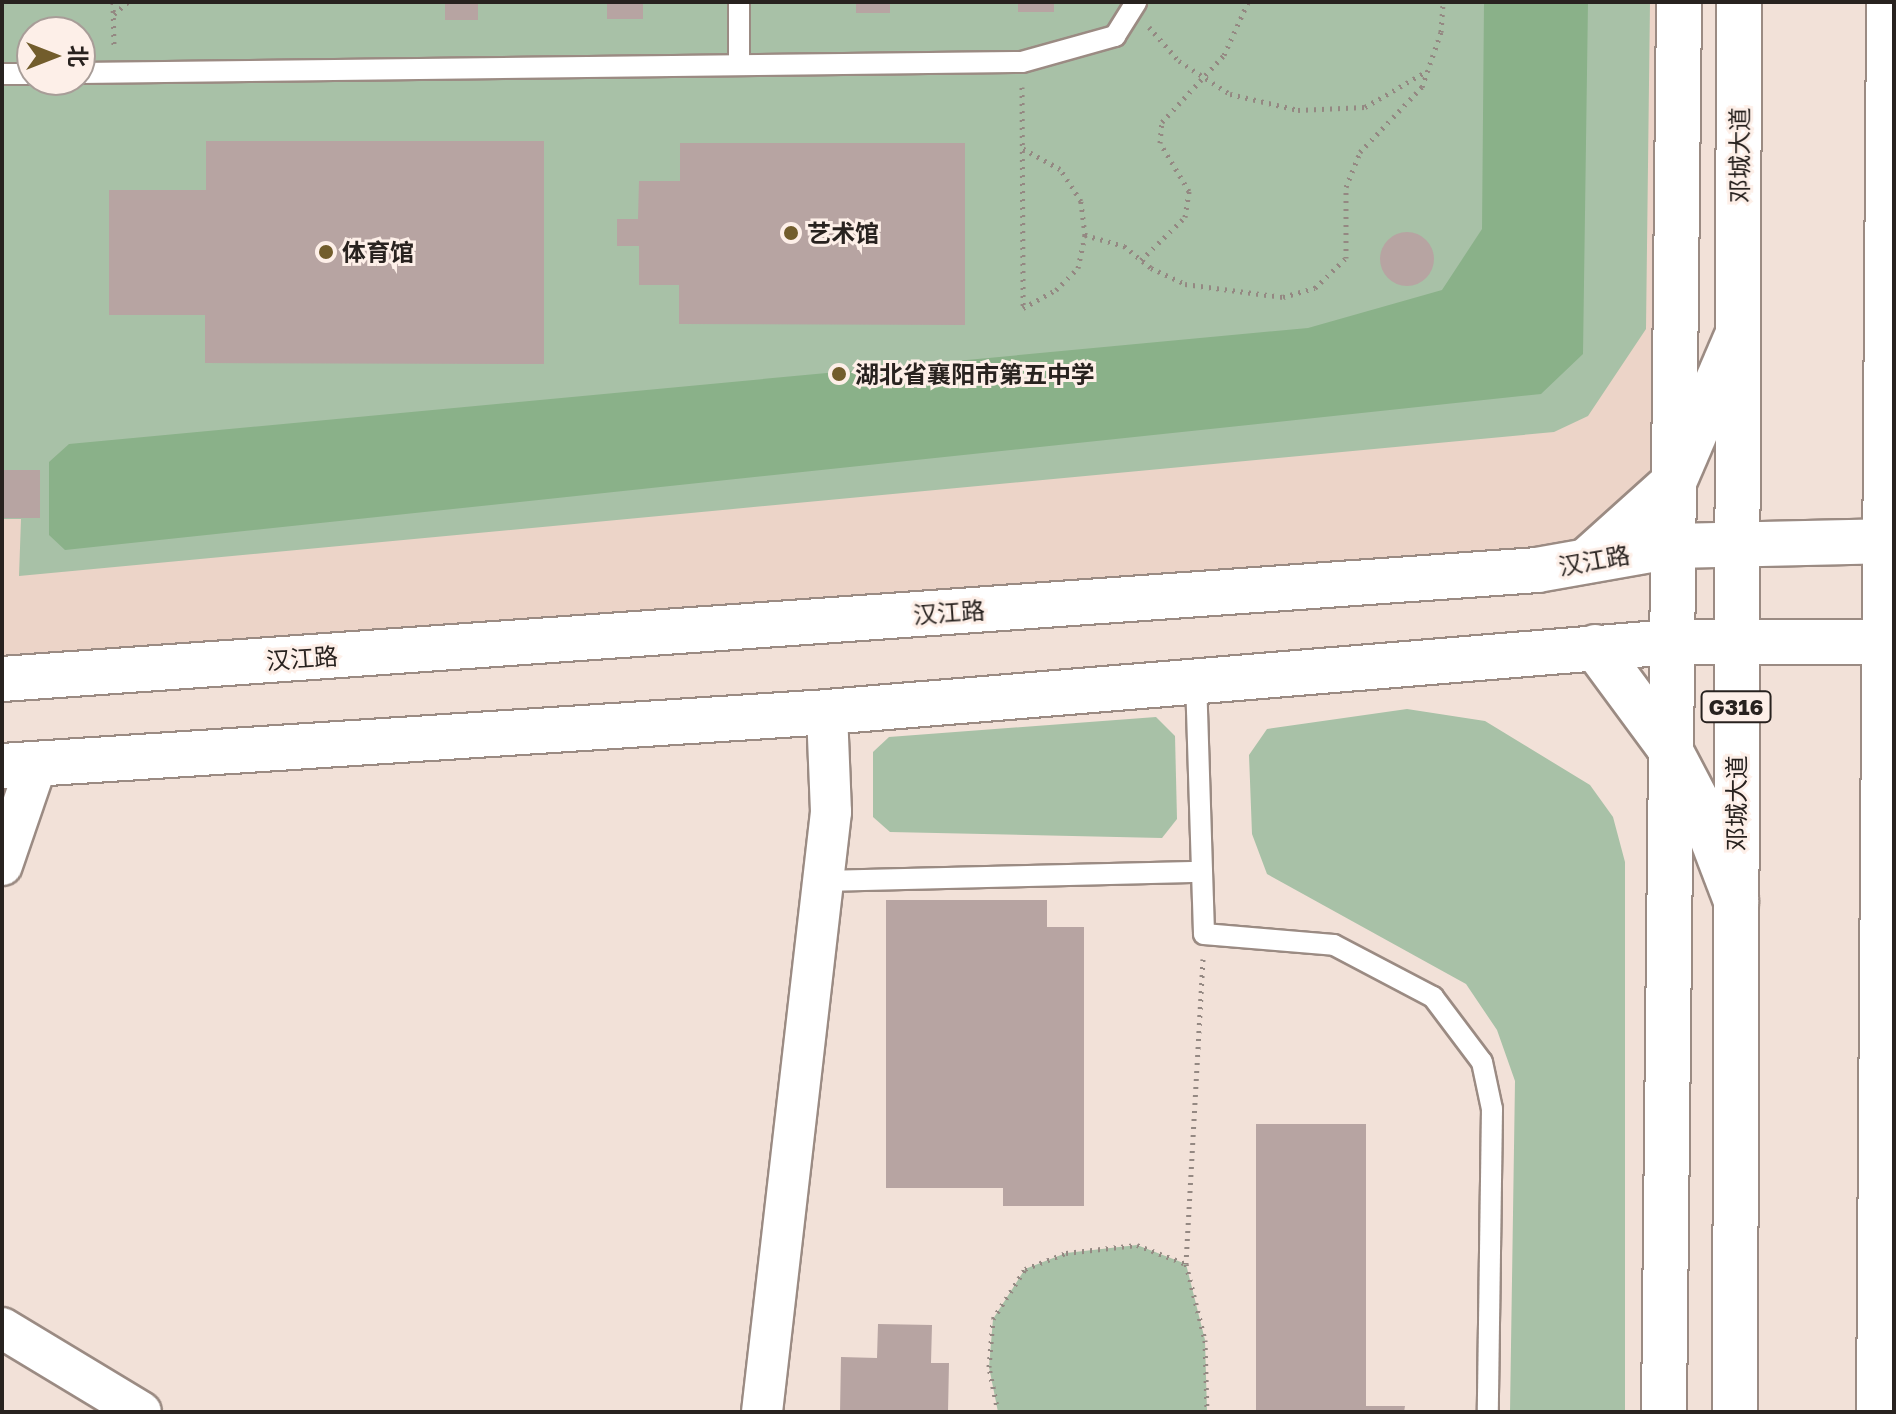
<!DOCTYPE html>
<html>
<head>
<meta charset="utf-8">
<style>
  body { margin:0 }
  #map { position:relative; width:1896px; height:1414px; overflow:hidden; background:#f2e1d8; font-family:"Golos Text","Noto Sans SC",sans-serif }
  div>[style] { position:absolute }
  [style*='--x'] { left:calc(var(--x)*1px); top:calc(var(--y)*1px); width:calc(var(--w)*1px); rotate:calc(var(--a)*1deg) }
  .built>* { inset:0; background:#ecd4c8 }
  .green>* { inset:0; background:#a8c1a7 }
  .forest>* { inset:0; background:#8ab189 }
  .building>* { inset:0; background:#b7a4a2; transform-origin:0 0 }
  .round { border-radius:50% }
  .path>* { height:5px; margin-top:-2.5px; transform-origin:0; background:repeating-linear-gradient(90deg,#948882 0 2px,transparent 0 8px) }
  .roads { filter:drop-shadow(2px 0 #9b8b83) drop-shadow(-2px 0 #9b8b83) drop-shadow(0 2px #9b8b83) drop-shadow(0 -2px #9b8b83) }
  .service>* { height:20px; margin:-10px; padding:0 10px; transform-origin:10px; border-radius:10px; background:#fff }
  .minor>* { height:40px; margin:-20px; padding:0 20px; transform-origin:20px; border-radius:20px; background:#fff }
  .tertiary>* { height:44px; margin:-22px; padding:0 22px; transform-origin:22px; border-radius:22px; background:#fff }
  .secondary>* { height:44px; margin:-22px; padding:0 22px; transform-origin:22px; border-radius:22px; background:#fff }
  .trunk>* { height:44px; margin:-22px; padding:0 22px; transform-origin:22px; border-radius:22px; background:#fff }
  .dots>* { width:22px; height:22px; translate:-50% -50%; box-sizing:border-box; border:4px solid #fdefe8; border-radius:50% }
  span { translate:-50% -50%; white-space:nowrap; text-align:center; line-height:1.15; -webkit-text-stroke:6px #fdefe8; paint-order:stroke }
  .shield-label span { padding:2px 6px; background:#fdefe8; border:2px solid; border-radius:6px; -webkit-text-stroke-width:0 }
  .shield-label { font-size:22px; color:#28221f; font-weight:700 }
  .street-label { font-size:24px; color:#28221f }
  .poi-label { font-size:24px; color:#28221f; font-weight:700 }
  .left { translate:0 -50%; text-align:left }
  .frame { position:absolute; inset:0; border:4px solid #28221f; pointer-events:none }
  .north { position:absolute; left:16px; top:16px; width:80px; height:80px; box-sizing:border-box; background:#fdefe8; border:2px solid #a89d98; border-radius:50%; rotate:90deg; font-size:22px; font-weight:700; line-height:32px; text-align:center; color:#28221f }
  .north::after { content:''; display:block; margin:auto; width:28px; height:36px; background:#725d2c; clip-path:polygon(50% 0,100% 100%,50% 72%,0 100%) }
</style>
</head>
<body>
<div id="map">
  <div class="built">
    <i style="clip-path:polygon(evenodd,2px 2px,1678px 2px,1674px 482px,1537px 570px,2px 679px,2px 2px,32px 32px,80px 32px,80px 80px,32px 80px,32px 32px)"></i>
  </div>
  <div class="green">
    <i style="clip-path:polygon(evenodd,2px 2px,1650px 2px,1646px 329px,1588px 416px,1554px 432px,19px 576px,21px 519px,2px 519px,2px 2px,32px 32px,80px 32px,80px 80px,32px 80px,32px 32px)"></i>
    <i style="clip-path:polygon(1407px 709px,1485px 721px,1590px 785px,1613px 817px,1625px 862px,1625px 1412px,1510px 1412px,1515px 1081px,1497px 1030px,1466px 984px,1267px 874px,1252px 834px,1249px 755px,1267px 729px)"></i>
    <i style="clip-path:polygon(1156px 717px,1175px 736px,1177px 819px,1162px 838px,890px 832px,873px 817px,873px 752px,889px 737px)"></i>
    <i style="clip-path:polygon(1137px 1245px,1186px 1264px,1205px 1340px,1207px 1412px,998px 1412px,989px 1367px,993px 1319px,1025px 1269px,1066px 1253px)"></i>
  </div>
  <div class="forest">
    <i style="clip-path:polygon(1484px 2px,1588px 2px,1583px 354px,1541px 394px,65px 550px,49px 535px,49px 462px,69px 444px,1308px 328px,1442px 290px,1482px 229px)"></i>
  </div>
  <div class="building">
    <i style="left:445px;top:2px;width:33px;height:18px"></i>
    <i style="left:607px;top:2px;width:36px;height:17px"></i>
    <i style="left:856px;top:2px;width:34px;height:11px"></i>
    <i style="left:1018px;top:2px;width:36px;height:10px"></i>
    <i style="clip-path:polygon(206px 141px,544px 141px,544px 364px,205px 363px,205px 315px,109px 315px,109px 190px,206px 190px)"></i>
    <i style="clip-path:polygon(680px 143px,965px 143px,965px 325px,679px 324px,679px 285px,639px 285px,639px 246px,617px 246px,617px 219px,638px 219px,639px 181px,680px 181px)"></i>
    <i class="round" style="left:1380px;top:232px;width:54px;height:54px"></i>
    <i style="left:40px;top:470px;width:48px;height:38px;rotate:90deg"></i>
    <i style="clip-path:polygon(886px 900px,1047px 900px,1047px 927px,1084px 927px,1084px 1206px,1003px 1206px,1003px 1188px,886px 1188px)"></i>
    <i style="clip-path:polygon(1256px 1124px,1366px 1124px,1366px 1406px,1405px 1406px,1404px 1412px,1256px 1412px)"></i>
    <i style="clip-path:polygon(878px 1324px,932px 1325px,931px 1363px,949px 1363px,948px 1412px,840px 1412px,841px 1357px,877px 1358px)"></i>
  </div>
  <div class="path">
    <i style="--x:113;--y:2;--w:43;--a:88.7"></i>
    <i style="--x:114;--y:14;--w:18;--a:-41"></i>
    <i style="--x:1149;--y:27;--w:45;--a:48.6"></i>
    <i style="--x:1179;--y:61;--w:61;--a:32.9"></i>
    <i style="--x:1230;--y:94;--w:70;--a:13.2"></i>
    <i style="--x:1298;--y:110;--w:67;--a:-2.6"></i>
    <i style="--x:1365;--y:107;--w:72;--a:-30.1"></i>
    <i style="--x:1022;--y:87;--w:221;--a:89.7"></i>
    <i style="--x:1023;--y:308;--w:38;--a:-29"></i>
    <i style="--x:1056;--y:290;--w:31;--a:-45"></i>
    <i style="--x:1078;--y:268;--w:34;--a:-78"></i>
    <i style="--x:1085;--y:235;--w:34;--a:-97"></i>
    <i style="--x:1081;--y:201;--w:38;--a:-123"></i>
    <i style="--x:1060;--y:169;--w:43;--a:-151.1"></i>
    <i style="--x:1085;--y:235;--w:41;--a:15.8"></i>
    <i style="--x:1124;--y:246;--w:35;--a:39"></i>
    <i style="--x:1151;--y:268;--w:38;--a:25"></i>
    <i style="--x:1185;--y:284;--w:99;--a:7.6"></i>
    <i style="--x:1283;--y:297;--w:33;--a:-16"></i>
    <i style="--x:1315;--y:288;--w:43;--a:-44.1"></i>
    <i style="--x:1346;--y:258;--w:71;--a:-90"></i>
    <i style="--x:1346;--y:187;--w:38;--a:-68"></i>
    <i style="--x:1360;--y:152;--w:90;--a:-46.4"></i>
    <i style="--x:1422;--y:87;--w:58;--a:-70.9"></i>
    <i style="--x:1441;--y:32;--w:30;--a:-86"></i>
    <i style="--x:1141;--y:260;--w:62;--a:-44.3"></i>
    <i style="--x:1185;--y:217;--w:26;--a:-81"></i>
    <i style="--x:1189;--y:191;--w:56;--a:-121.1"></i>
    <i style="--x:1160;--y:143;--w:21;--a:-85"></i>
    <i style="--x:1162;--y:122;--w:91;--a:-47.2"></i>
    <i style="--x:1224;--y:55;--w:58;--a:-65.6"></i>
    <i style="--x:1203;--y:959;--w:305;--a:93.2"></i>
    <i style="--x:1186;--y:1264;--w:78;--a:76"></i>
    <i style="--x:1205;--y:1340;--w:72;--a:88.4"></i>
    <i style="--x:998;--y:1412;--w:46;--a:-101.3"></i>
    <i style="--x:989;--y:1367;--w:48;--a:-85.2"></i>
    <i style="--x:993;--y:1319;--w:59;--a:-57.4"></i>
    <i style="--x:1025;--y:1269;--w:44;--a:-21.3"></i>
    <i style="--x:1066;--y:1253;--w:71;--a:-6.4"></i>
    <i style="--x:1137;--y:1245;--w:53;--a:21.2"></i>
  </div>
  <div class="roads">
    <div class="service">
      <i style="--x:739;--y:2;--w:63;--a:90"></i>
      <i style="--x:80;--y:73;--w:942;--a:-0.67"></i>
      <i style="--x:1022;--y:62;--w:97;--a:-15.6"></i>
      <i style="--x:1115;--y:36;--w:40;--a:-58"></i>
      <i style="--x:2;--y:74;--w:30;--a:0"></i>
      <i style="--x:1196;--y:679;--w:255;--a:88.2"></i>
      <i style="--x:1204;--y:934;--w:130;--a:4.8"></i>
      <i style="--x:1334;--y:945;--w:112;--a:27.7"></i>
      <i style="--x:1433;--y:997;--w:81;--a:53"></i>
      <i style="--x:1482;--y:1062;--w:48;--a:78"></i>
      <i style="--x:1492;--y:1109;--w:303;--a:90.8"></i>
      <i style="--x:823;--y:881;--w:379;--a:-1.4"></i>
    </div>
    <div class="minor">
      <i style="--x:2;--y:865;--w:108;--a:-71.1"></i>
      <i style="--x:2;--y:1328;--w:162;--a:31.1"></i>
      <i style="--x:762;--y:1412;--w:604;--a:-83.44"></i>
      <i style="--x:831;--y:812;--w:100;--a:-92.3"></i>
    </div>
    <div class="tertiary">
      <i style="--x:1664;--y:1412;--w:1410;--a:-89.39"></i>
    </div>
    <div class="secondary">
      <i style="--x:1586;--y:561;--w:118;--a:-41.9"></i>
      <i style="--x:1674;--y:482;--w:159;--a:-66.7"></i>
      <i style="--x:1595;--y:647;--w:123;--a:53.6"></i>
      <i style="--x:1668;--y:746;--w:69;--a:62.3"></i>
      <i style="--x:1700;--y:807;--w:101;--a:69"></i>
      <i style="--x:2;--y:679;--w:1539;--a:-4.06"></i>
      <i style="--x:1537;--y:570;--w:138;--a:-10"></i>
      <i style="--x:1673;--y:546;--w:221;--a:-1.3"></i>
      <i style="--x:2;--y:766;--w:827;--a:-3.74"></i>
      <i style="--x:827;--y:712;--w:847;--a:-4.74"></i>
      <i style="--x:1671;--y:642;--w:223;--a:0"></i>
    </div>
    <div class="trunk">
      <i style="--x:1735;--y:1412;--w:1410;--a:-89.84"></i>
      <i style="--x:1879;--y:1412;--w:1410;--a:-89.59"></i>
    </div>
  </div>
  <div class="dots">
    <i style="left:791px;top:233px;background:#725d2c"></i>
    <i style="left:326px;top:252px;background:#725d2c"></i>
    <i style="left:839px;top:374px;background:#725d2c"></i>
  </div>
  <div class="shield-label">
    <span style="left:1736px;top:707px">G316</span>
  </div>
  <div class="street-label">
    <span style="left:1739px;top:155px;rotate:-90deg">邓城大道</span>
    <span style="left:1594px;top:560px;rotate:-10deg">汉江路</span>
    <span style="left:949px;top:612px;rotate:-4deg">汉江路</span>
    <span style="left:302px;top:658px;rotate:-4deg">汉江路</span>
    <span style="left:1736px;top:803px;rotate:-90deg">邓城大道</span>
  </div>
  <div class="poi-label">
    <span class="left" style="left:807px;top:233px">艺术馆</span>
    <span class="left" style="left:342px;top:252px">体育馆</span>
    <span class="left" style="left:855px;top:374px">湖北省襄阳市第五中学</span>
  </div>
  <div class="frame"></div>
  <div class="north">北</div>
</div>
</body>
</html>
